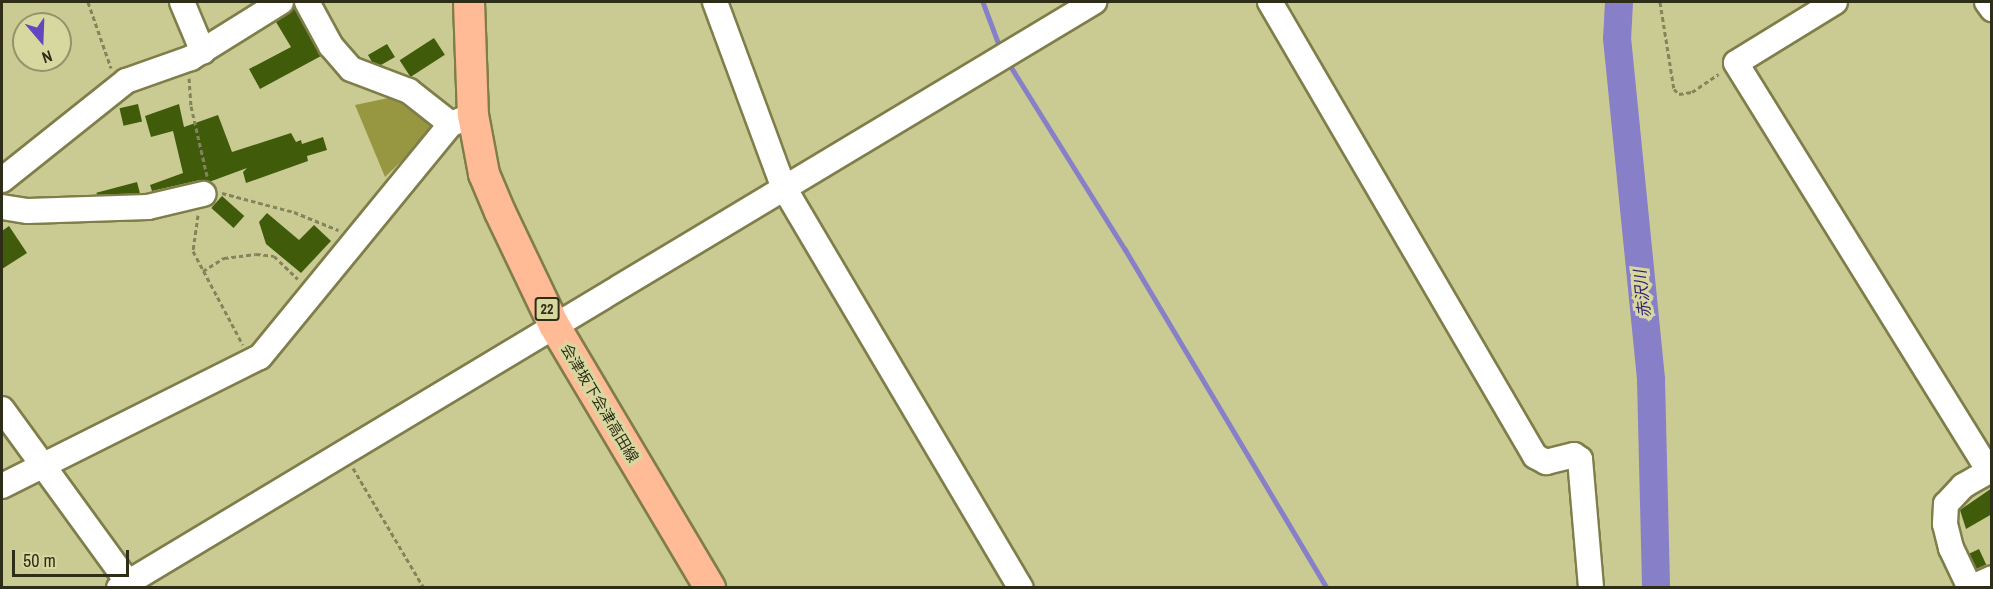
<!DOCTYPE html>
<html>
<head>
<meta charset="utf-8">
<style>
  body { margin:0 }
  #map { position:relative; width:1993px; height:589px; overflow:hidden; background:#cacb93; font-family:"Archivo Narrow","Noto Sans JP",sans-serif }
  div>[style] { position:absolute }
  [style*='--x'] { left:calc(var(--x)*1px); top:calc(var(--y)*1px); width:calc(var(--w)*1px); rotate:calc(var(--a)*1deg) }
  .forest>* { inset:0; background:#989741 }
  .stream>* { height:4.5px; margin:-2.25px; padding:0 2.25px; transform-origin:2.25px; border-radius:2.25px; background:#877fc7 }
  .river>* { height:28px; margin:-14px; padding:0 14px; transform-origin:14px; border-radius:14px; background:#877fc7 }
  .building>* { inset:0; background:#405c0b; transform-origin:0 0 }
  .path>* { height:3px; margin-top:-1.5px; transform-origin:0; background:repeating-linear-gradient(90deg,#83845b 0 4.5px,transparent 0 7.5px) }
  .roads { filter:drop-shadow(2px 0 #7f7e4a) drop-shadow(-2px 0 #7f7e4a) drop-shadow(0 2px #7f7e4a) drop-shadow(0 -2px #7f7e4a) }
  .minor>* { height:24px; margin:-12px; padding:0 12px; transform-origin:12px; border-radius:12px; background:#fff }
  .major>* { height:30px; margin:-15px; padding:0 15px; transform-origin:15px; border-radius:15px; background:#ffbb95 }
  span { translate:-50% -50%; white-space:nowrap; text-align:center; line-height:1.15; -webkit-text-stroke:6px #d7d8a0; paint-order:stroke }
  .shield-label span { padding:2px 4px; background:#d7d8a0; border:2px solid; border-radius:4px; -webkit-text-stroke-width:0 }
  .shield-label { font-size:14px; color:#2e2e18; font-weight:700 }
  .street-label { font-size:15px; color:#2e2e18 }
  .water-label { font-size:16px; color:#321b71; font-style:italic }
  .frame { position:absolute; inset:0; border:3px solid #2e2e18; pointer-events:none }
  .north { position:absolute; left:12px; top:12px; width:60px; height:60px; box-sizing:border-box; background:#d7d8a0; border:2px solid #93946a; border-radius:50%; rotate:161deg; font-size:16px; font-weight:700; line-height:24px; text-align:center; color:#2e2e18 }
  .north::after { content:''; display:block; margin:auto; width:21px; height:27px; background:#6248c0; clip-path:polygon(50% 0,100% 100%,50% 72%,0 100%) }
  .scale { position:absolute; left:12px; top:550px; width:117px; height:27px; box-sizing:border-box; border:3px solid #2e2e18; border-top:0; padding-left:8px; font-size:18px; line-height:21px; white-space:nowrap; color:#2e2e18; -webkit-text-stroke:4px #d7d8a0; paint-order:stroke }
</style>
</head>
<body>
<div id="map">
  <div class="forest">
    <i style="clip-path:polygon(398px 96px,440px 124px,385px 177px,355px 105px)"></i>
  </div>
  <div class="stream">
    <i style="--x:983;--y:2;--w:51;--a:69.4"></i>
    <i style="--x:1008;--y:62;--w:221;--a:58"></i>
    <i style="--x:1125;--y:249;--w:395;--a:59.2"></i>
  </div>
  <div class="river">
    <i style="--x:1619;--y:2;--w:36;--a:93"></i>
    <i style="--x:1617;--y:38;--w:344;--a:84.3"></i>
    <i style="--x:1651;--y:380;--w:208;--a:88.6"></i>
  </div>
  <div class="building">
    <i style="clip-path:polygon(294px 7px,321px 56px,260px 89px,249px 69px,291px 47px,276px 22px)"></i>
    <i style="left:434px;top:38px;width:20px;height:41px;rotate:57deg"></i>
    <i style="clip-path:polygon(387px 44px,395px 57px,381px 65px,372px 62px,368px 55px)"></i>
    <i style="left:138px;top:104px;width:18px;height:19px;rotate:77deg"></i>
    <i style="clip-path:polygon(179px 104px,184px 127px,218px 115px,232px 152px,291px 133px,296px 142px,301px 140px,302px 144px,323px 137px,327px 150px,307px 156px,308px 161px,246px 183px,243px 172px,247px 168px,209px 182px,200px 180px,152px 191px,150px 185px,183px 173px,173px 131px,151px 137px,145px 116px)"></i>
    <i style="left:137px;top:182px;width:11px;height:42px;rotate:75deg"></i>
    <i style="left:222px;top:196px;width:30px;height:16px;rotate:42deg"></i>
    <i style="clip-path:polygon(267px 213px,299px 240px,314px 225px,331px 241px,301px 273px,266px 244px,259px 222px)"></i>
    <i style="clip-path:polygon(9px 226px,27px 253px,2px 269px,2px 231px)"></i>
    <i style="clip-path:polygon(1992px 488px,1992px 514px,1966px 529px,1960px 510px)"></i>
    <i style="left:1979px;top:549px;width:17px;height:11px;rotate:65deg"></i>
  </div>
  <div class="path">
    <i style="--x:88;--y:2;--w:70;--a:70.8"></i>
    <i style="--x:1660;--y:2;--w:88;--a:80.9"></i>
    <i style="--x:1674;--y:89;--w:7;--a:45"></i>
    <i style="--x:1679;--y:94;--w:13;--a:-9"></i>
    <i style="--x:1692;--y:92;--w:32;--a:-34"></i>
    <i style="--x:189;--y:78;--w:28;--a:86"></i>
    <i style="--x:191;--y:106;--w:72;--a:77.1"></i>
    <i style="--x:222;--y:193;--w:74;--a:14.8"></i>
    <i style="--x:294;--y:212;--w:48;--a:22.2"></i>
    <i style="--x:198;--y:215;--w:36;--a:98"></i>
    <i style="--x:193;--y:251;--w:106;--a:62"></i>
    <i style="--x:203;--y:271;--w:25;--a:-32"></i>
    <i style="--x:224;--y:258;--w:32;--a:-7"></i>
    <i style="--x:256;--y:254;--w:18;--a:6"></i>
    <i style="--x:274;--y:256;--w:33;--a:44"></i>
    <i style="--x:353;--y:468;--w:139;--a:59.4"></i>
  </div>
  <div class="roads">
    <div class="minor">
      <i style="--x:182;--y:2;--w:54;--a:67.2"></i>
      <i style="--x:307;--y:2;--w:50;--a:61.4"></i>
      <i style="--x:331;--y:46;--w:30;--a:49"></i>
      <i style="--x:351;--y:69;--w:62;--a:20.8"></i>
      <i style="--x:409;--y:91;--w:53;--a:38.2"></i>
      <i style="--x:715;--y:2;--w:196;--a:69.7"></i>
      <i style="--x:783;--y:186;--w:467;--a:59.4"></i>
      <i style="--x:1270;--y:2;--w:526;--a:59.73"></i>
      <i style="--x:1535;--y:456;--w:13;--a:29"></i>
      <i style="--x:1546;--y:462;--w:29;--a:-14"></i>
      <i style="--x:1574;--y:455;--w:7;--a:34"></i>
      <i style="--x:1580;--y:459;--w:129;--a:85.1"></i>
      <i style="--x:1835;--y:2;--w:116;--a:148.4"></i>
      <i style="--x:1736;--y:63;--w:480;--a:58.2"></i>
      <i style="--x:1989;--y:471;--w:30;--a:150"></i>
      <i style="--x:1963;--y:486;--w:25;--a:133"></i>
      <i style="--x:1946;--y:504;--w:20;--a:93"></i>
      <i style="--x:1945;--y:524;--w:25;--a:76"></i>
      <i style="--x:1951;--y:548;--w:44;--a:64.6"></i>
      <i style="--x:1987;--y:2;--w:9;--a:54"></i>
      <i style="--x:2;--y:180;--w:159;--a:-38.6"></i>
      <i style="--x:126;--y:81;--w:69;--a:-19.5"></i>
      <i style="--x:191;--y:58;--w:106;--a:-31.9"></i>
      <i style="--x:2;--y:207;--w:26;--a:9"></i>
      <i style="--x:28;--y:211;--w:120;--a:-1.9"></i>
      <i style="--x:148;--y:207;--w:57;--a:-13.3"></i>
      <i style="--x:2;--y:409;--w:221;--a:54"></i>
      <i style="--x:2;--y:486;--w:288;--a:-26.6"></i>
      <i style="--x:260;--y:357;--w:301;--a:-50.7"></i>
      <i style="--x:451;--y:124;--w:24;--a:-22"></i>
      <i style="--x:119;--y:588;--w:1138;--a:-31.01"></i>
      <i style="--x:1970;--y:588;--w:24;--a:-24"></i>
    </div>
    <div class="major">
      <i style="--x:469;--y:2;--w:113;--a:88"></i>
      <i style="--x:473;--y:115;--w:60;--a:79.4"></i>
      <i style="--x:484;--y:174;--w:41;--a:67.2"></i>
      <i style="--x:500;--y:212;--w:125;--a:64.5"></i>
      <i style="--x:554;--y:325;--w:306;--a:59.3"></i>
    </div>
  </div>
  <div class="shield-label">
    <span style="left:547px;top:309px">22</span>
  </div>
  <div class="street-label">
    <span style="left:600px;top:403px;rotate:59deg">会津坂下会津高田線</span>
  </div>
  <div class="water-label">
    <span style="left:1642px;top:294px;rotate:-96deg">赤沢川</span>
  </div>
  <div class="frame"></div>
  <div class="north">N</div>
  <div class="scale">50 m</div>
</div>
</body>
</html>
